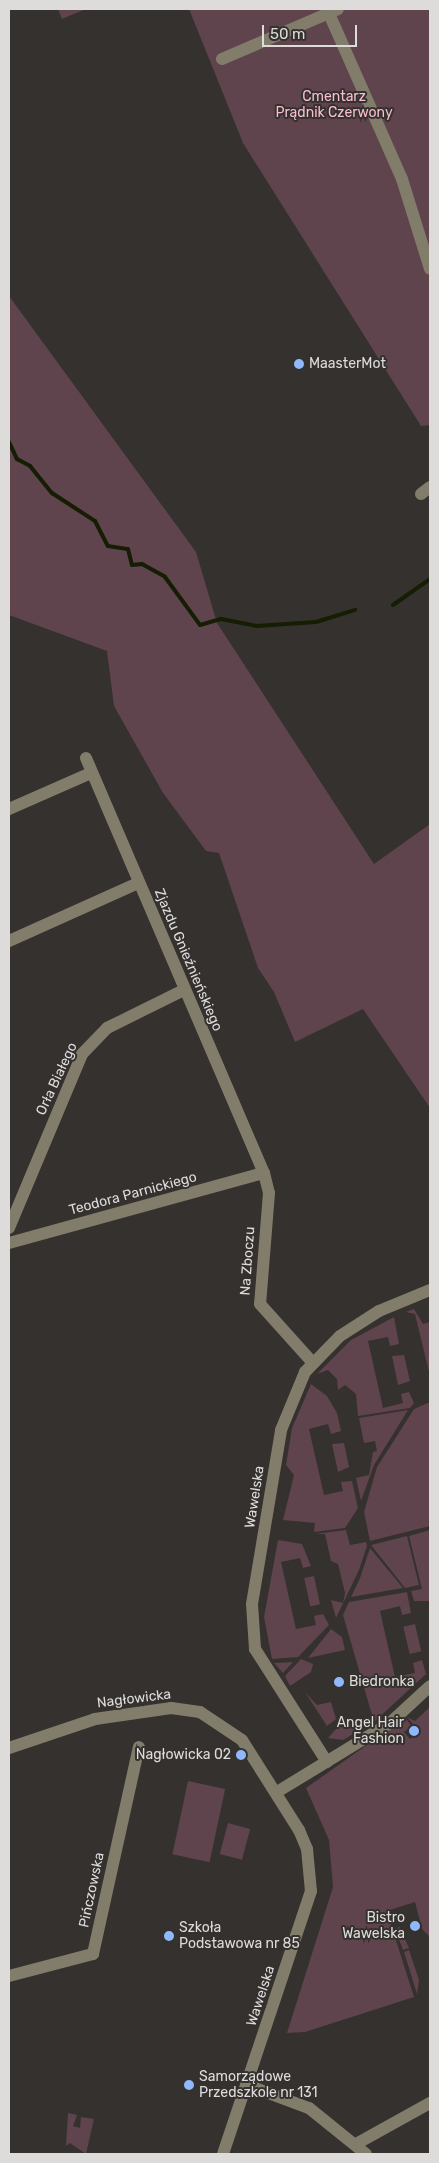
<!DOCTYPE html>
<html>
<head>
<meta charset="utf-8">
<style>
  body { margin:0 }
  #map { position:relative; width:439px; height:2163px; overflow:hidden; background:#34312f; font-family:Rubik,sans-serif }
  div>[style] { position:absolute }
  [style*='--x'] { left:calc(var(--x)*1px); top:calc(var(--y)*1px); width:calc(var(--w)*1px); rotate:calc(var(--a)*1deg) }
  .green>* { inset:0; background:#5f434d; transform-origin:0 0 }
  .stream>* { height:4px; margin:-2px; padding:0 2px; transform-origin:2px; border-radius:2px; background:#151d02 }
  .minor>* { height:12px; margin:-6px; padding:0 6px; transform-origin:6px; border-radius:6px; background:#827c6a }
  .dots>* { width:14px; height:14px; translate:-50% -50%; box-sizing:border-box; border:2px solid #34312f; border-radius:50% }
  span { translate:-50% -50%; white-space:nowrap; text-align:center; line-height:1.15; -webkit-text-stroke:4px #34312f; paint-order:stroke }
  .park-label { font-size:14px; color:#f9bdd1 }
  .poi-label { font-size:14px; color:#dedcdb }
  .left { translate:0 -50%; text-align:left }
  .right { translate:-100% -50%; text-align:right }
  .street-label { font-size:14px; color:#dedcdb }
  .frame { position:absolute; inset:0; border:10px solid #dedcdb; pointer-events:none }
  .scale { position:absolute; left:262px; top:25px; width:95px; height:22px; box-sizing:border-box; border:2px solid #dedcdb; border-top:0; padding-left:6px; font-size:15px; line-height:18px; white-space:nowrap; color:#dedcdb; -webkit-text-stroke:4px #34312f; paint-order:stroke }
</style>
</head>
<body>
<div id="map">
  <div class="green">
    <i style="clip-path:polygon(58px 9px,86px 9px,62px 19px)"></i>
    <i style="clip-path:polygon(189px 9px,430px 9px,430px 425px,421px 426px,243px 143px)"></i>
    <i style="clip-path:polygon(9px 296px,196px 552px,217px 623px,374px 864px,430px 824px,430px 1108px,363px 1009px,295px 1042px,274px 992px,258px 968px,219px 853px,206px 851px,163px 793px,114px 706px,107px 651px,9px 615px)"></i>
    <i style="clip-path:polygon(414px 1309px,423px 1324px,430px 1322px,430px 1376px,415px 1314px,406px 1312px)"></i>
    <i style="clip-path:polygon(394px 1317px,399px 1344px,390px 1346px,388px 1337px,368px 1341px,383px 1408px,403px 1403px,401px 1394px,409px 1392px,414px 1403px,410px 1408px,358px 1416px,356px 1394px,345px 1385px,338px 1390px,337px 1379px,328px 1370px,317px 1374px,351px 1340px)"></i>
    <i style="clip-path:polygon(404px 1355px,410px 1381px,398px 1385px,392px 1356px)"></i>
    <i style="clip-path:polygon(311px 1384px,327px 1396px,337px 1413px,341px 1431px,331px 1434px,328px 1424px,309px 1429px,324px 1495px,343px 1491px,341px 1482px,352px 1481px,358px 1508px,345px 1528px,314px 1532px,315px 1523px,283px 1520px,294px 1475px,286px 1465px,292px 1428px)"></i>
    <i style="clip-path:polygon(430px 1402px,430px 1526px,370px 1541px,364px 1512px,377px 1467px,414px 1409px)"></i>
    <i style="clip-path:polygon(408px 1410px,374px 1465px,361px 1501px,356px 1478px,369px 1475px,373px 1452px,377px 1451px,375px 1441px,364px 1443px,359px 1418px)"></i>
    <i style="clip-path:polygon(344px 1443px,349px 1467px,338px 1472px,332px 1444px)"></i>
    <i style="clip-path:polygon(346px 1530px,350px 1545px,366px 1542px,367px 1546px,359px 1570px,336px 1618px,331px 1600px,343px 1603px,345px 1593px,338px 1564px,331px 1561px,325px 1534px,315px 1534px)"></i>
    <i style="clip-path:polygon(430px 1530px,430px 1601px,414px 1601px,411px 1591px,422px 1589px,409px 1536px)"></i>
    <i style="clip-path:polygon(407px 1536px,419px 1585px,405px 1588px,371px 1545px)"></i>
    <i style="clip-path:polygon(278px 1540px,302px 1544px,311px 1566px,303px 1568px,300px 1558px,281px 1562px,296px 1629px,316px 1625px,314px 1616px,323px 1614px,329px 1625px,298px 1657px,272px 1659px,264px 1617px)"></i>
    <i style="clip-path:polygon(370px 1548px,403px 1588px,351px 1597px,360px 1578px)"></i>
    <i style="left:314px;top:1576px;width:29px;height:10px;rotate:78deg"></i>
    <i style="clip-path:polygon(407px 1592px,411px 1613px,402px 1615px,400px 1606px,380px 1611px,395px 1677px,415px 1673px,413px 1663px,422px 1660px,426px 1674px,374px 1722px,343px 1615px,349px 1602px)"></i>
    <i style="left:415px;top:1624px;width:28px;height:12px;rotate:77deg"></i>
    <i style="clip-path:polygon(331px 1629px,342px 1637px,345px 1650px,308px 1658px)"></i>
    <i style="clip-path:polygon(301px 1659px,313px 1664px,311px 1672px,290px 1686px,285px 1676px)"></i>
    <i style="clip-path:polygon(293px 1662px,283px 1673px,274px 1663px)"></i>
    <i style="clip-path:polygon(305px 1692px,317px 1705px,331px 1702px,336px 1719px,327px 1726px)"></i>
    <i style="clip-path:polygon(430px 1707px,430px 1937px,422px 1929px,415px 1902px,390px 1910px,391px 1917px,388px 1915px,414px 1997px,305px 2032px,287px 2033px,333px 1887px,329px 1840px,306px 1788px,405px 1718px,412px 1726px,404px 1732px,410px 1739px,419px 1731px,407px 1717px,415px 1721px)"></i>
    <i style="clip-path:polygon(366px 1721px,367px 1726px,343px 1740px,328px 1738px,337px 1728px)"></i>
    <i style="left:188px;top:1781px;width:38px;height:75px;rotate:12deg"></i>
    <i style="left:228px;top:1823px;width:23px;height:32px;rotate:15deg"></i>
    <i style="clip-path:polygon(399px 1926px,409px 1948px,403px 1950px,396px 1932px)"></i>
    <i style="clip-path:polygon(409px 1950px,419px 1980px,417px 1994px,404px 1952px)"></i>
    <i style="clip-path:polygon(68px 2113px,77px 2115px,73px 2126px,80px 2128px,81px 2117px,94px 2119px,86px 2154px,70px 2143px,66px 2146px)"></i>
  </div>
  <div class="stream">
    <i style="--x:9;--y:442;--w:19;--a:65"></i>
    <i style="--x:17;--y:459;--w:15;--a:28"></i>
    <i style="--x:30;--y:466;--w:35;--a:51"></i>
    <i style="--x:52;--y:493;--w:51;--a:33.1"></i>
    <i style="--x:95;--y:521;--w:28;--a:63"></i>
    <i style="--x:108;--y:546;--w:20;--a:9"></i>
    <i style="--x:128;--y:549;--w:16;--a:76"></i>
    <i style="--x:132;--y:565;--w:10;--a:-6"></i>
    <i style="--x:142;--y:564;--w:26;--a:29"></i>
    <i style="--x:165;--y:577;--w:59;--a:53.9"></i>
    <i style="--x:200;--y:625;--w:22;--a:-16"></i>
    <i style="--x:221;--y:619;--w:37;--a:11"></i>
    <i style="--x:257;--y:626;--w:59;--a:-3.9"></i>
    <i style="--x:316;--y:622;--w:41;--a:-17.1"></i>
    <i style="--x:393;--y:605;--w:45;--a:-35.1"></i>
  </div>
  <div class="minor">
    <i style="--x:327;--y:9;--w:186;--a:66.2"></i>
    <i style="--x:402;--y:179;--w:94;--a:72.7"></i>
    <i style="--x:222;--y:59;--w:126;--a:-23.3"></i>
    <i style="--x:421;--y:494;--w:11;--a:-38"></i>
    <i style="--x:86;--y:758;--w:452;--a:66.8"></i>
    <i style="--x:264;--y:1173;--w:21;--a:76"></i>
    <i style="--x:269;--y:1193;--w:111;--a:94.6"></i>
    <i style="--x:260;--y:1304;--w:78;--a:48.1"></i>
    <i style="--x:9;--y:809;--w:90;--a:-23.7"></i>
    <i style="--x:9;--y:941;--w:141;--a:-24.2"></i>
    <i style="--x:9;--y:1228;--w:189;--a:-67.2"></i>
    <i style="--x:82;--y:1054;--w:36;--a:-46"></i>
    <i style="--x:107;--y:1028;--w:86;--a:-26.3"></i>
    <i style="--x:9;--y:1243;--w:264;--a:-15.4"></i>
    <i style="--x:9;--y:1748;--w:91;--a:-18.6"></i>
    <i style="--x:95;--y:1719;--w:77;--a:-8.2"></i>
    <i style="--x:171;--y:1708;--w:29;--a:8"></i>
    <i style="--x:200;--y:1712;--w:50;--a:33.7"></i>
    <i style="--x:242;--y:1740;--w:107;--a:57.7"></i>
    <i style="--x:299;--y:1830;--w:21;--a:67"></i>
    <i style="--x:307;--y:1849;--w:42;--a:84.6"></i>
    <i style="--x:311;--y:1891;--w:277;--a:108.5"></i>
    <i style="--x:327;--y:1762;--w:134;--a:-122.5"></i>
    <i style="--x:255;--y:1649;--w:45;--a:-93.8"></i>
    <i style="--x:252;--y:1604;--w:176;--a:-80.5"></i>
    <i style="--x:281;--y:1430;--w:63;--a:-67.5"></i>
    <i style="--x:305;--y:1372;--w:50;--a:-45.8"></i>
    <i style="--x:340;--y:1336;--w:46;--a:-32.7"></i>
    <i style="--x:379;--y:1311;--w:55;--a:-22.4"></i>
    <i style="--x:277;--y:1792;--w:132;--a:-31.4"></i>
    <i style="--x:390;--y:1723;--w:54;--a:-42.8"></i>
    <i style="--x:9;--y:1976;--w:87;--a:-14.7"></i>
    <i style="--x:93;--y:1954;--w:212;--a:-77.5"></i>
    <i style="--x:247;--y:2085;--w:66;--a:20.4"></i>
    <i style="--x:309;--y:2108;--w:73;--a:38.9"></i>
    <i style="--x:356;--y:2144;--w:85;--a:-29"></i>
  </div>
  <div class="dots">
    <i style="left:299px;top:364px;background:#90b8fd"></i>
    <i style="left:339px;top:1682px;background:#90b8fd"></i>
    <i style="left:414px;top:1731px;background:#90b8fd"></i>
    <i style="left:241px;top:1755px;background:#90b8fd"></i>
    <i style="left:415px;top:1926px;background:#90b8fd"></i>
    <i style="left:169px;top:1936px;background:#90b8fd"></i>
    <i style="left:189px;top:2085px;background:#90b8fd"></i>
  </div>
  <div class="park-label">
    <span style="left:334px;top:105px">Cmentarz<br>Prądnik Czerwony</span>
  </div>
  <div class="poi-label">
    <span class="left" style="left:309px;top:364px">MaasterMot</span>
    <span class="left" style="left:349px;top:1682px">Biedronka</span>
    <span class="right" style="left:404px;top:1731px">Angel Hair<br>Fashion</span>
    <span class="right" style="left:231px;top:1755px">Nagłowicka 02</span>
    <span class="right" style="left:405px;top:1926px">Bistro<br>Wawelska</span>
    <span class="left" style="left:179px;top:1936px">Szkoła<br>Podstawowa nr 85</span>
    <span class="left" style="left:199px;top:2085px">Samorządowe<br>Przedszkole nr 131</span>
  </div>
  <div class="street-label">
    <span style="left:188px;top:960px;rotate:67deg">Zjazdu Gnieźnieńskiego</span>
    <span style="left:57px;top:1079px;rotate:-65deg">Orła Białego</span>
    <span style="left:133px;top:1194px;rotate:-15deg">Teodora Parnickiego</span>
    <span style="left:248px;top:1261px;rotate:-86deg">Na Zboczu</span>
    <span style="left:255px;top:1497px;rotate:-81deg">Wawelska</span>
    <span style="left:134px;top:1699px;rotate:-7deg">Nagłowicka</span>
    <span style="left:92px;top:1890px;rotate:-78deg">Pińczowska</span>
    <span style="left:261px;top:1996px;rotate:-72deg">Wawelska</span>
  </div>
  <div class="frame"></div>
  <div class="scale">50 m</div>
</div>
</body>
</html>
